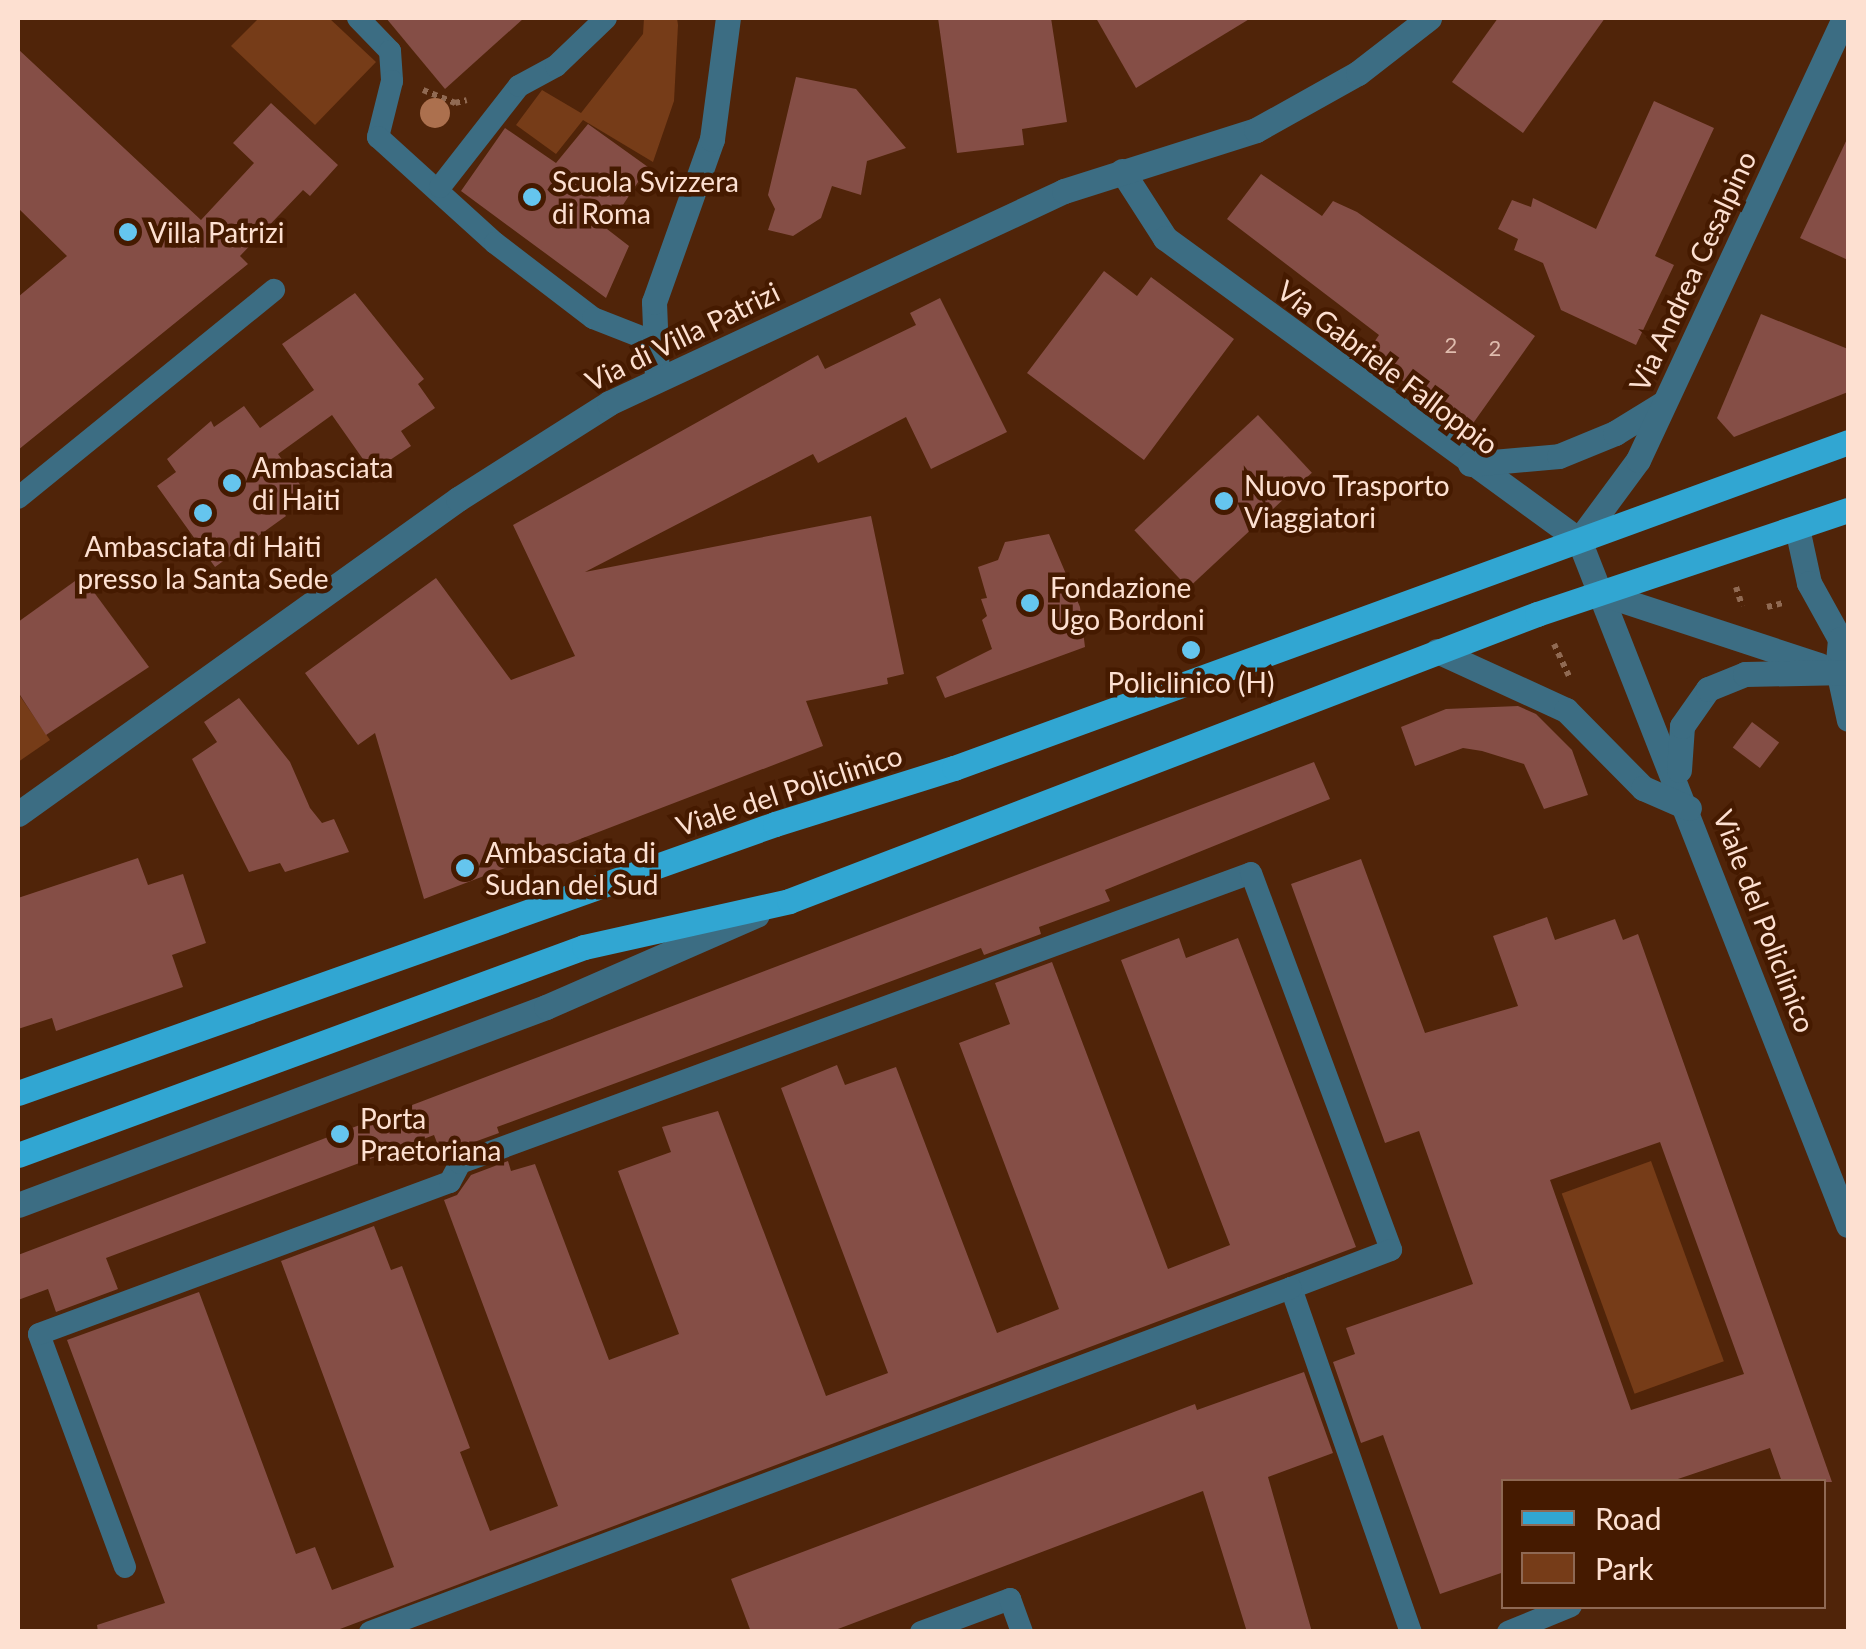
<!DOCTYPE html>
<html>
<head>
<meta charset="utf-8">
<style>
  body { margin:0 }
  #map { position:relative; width:1866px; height:1649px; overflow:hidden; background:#502409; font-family:Lato,sans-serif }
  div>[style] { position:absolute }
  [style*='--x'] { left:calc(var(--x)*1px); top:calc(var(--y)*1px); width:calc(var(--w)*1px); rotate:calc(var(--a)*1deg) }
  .green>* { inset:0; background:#763c18; transform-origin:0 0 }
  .building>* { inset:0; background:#854e46; transform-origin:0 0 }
  .path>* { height:6px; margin-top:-3px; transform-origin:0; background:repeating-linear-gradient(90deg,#906a53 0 5px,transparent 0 10px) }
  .service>* { height:22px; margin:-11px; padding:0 11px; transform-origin:11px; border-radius:11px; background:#3c6d83 }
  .minor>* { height:25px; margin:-12.5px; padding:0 12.5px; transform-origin:12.5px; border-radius:12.5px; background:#3c6d83 }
  .tertiary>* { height:25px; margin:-12.5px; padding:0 12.5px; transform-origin:12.5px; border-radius:12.5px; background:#3c6d83 }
  .primary>* { height:25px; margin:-12.5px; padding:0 12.5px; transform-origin:12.5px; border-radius:12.5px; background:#31a6d2 }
  .trees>* { width:30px; height:30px; margin:-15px; border-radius:50%; background:#ac704e }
  .dots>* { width:28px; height:28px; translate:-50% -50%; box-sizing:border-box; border:5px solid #451a00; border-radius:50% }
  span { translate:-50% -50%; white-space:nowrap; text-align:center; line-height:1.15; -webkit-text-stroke:9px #451a00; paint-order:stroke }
  .number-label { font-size:22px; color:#dfbcae }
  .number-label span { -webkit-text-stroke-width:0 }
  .poi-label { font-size:28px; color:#fde0d1 }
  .left { translate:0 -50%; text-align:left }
  .street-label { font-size:28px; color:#fde0d1 }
  .frame { position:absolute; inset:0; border:20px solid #fde0d1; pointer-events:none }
  .legend { position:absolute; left:1501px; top:1479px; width:325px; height:130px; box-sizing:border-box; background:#451a00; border:2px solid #8f6954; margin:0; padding:12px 18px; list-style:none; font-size:30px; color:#fde0d1 }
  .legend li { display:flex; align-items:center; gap:20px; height:50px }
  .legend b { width:50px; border:2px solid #8f6954 }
</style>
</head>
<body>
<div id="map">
  <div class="green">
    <i style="clip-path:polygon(259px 18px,329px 18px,376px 62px,315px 125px,231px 46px)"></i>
    <i style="clip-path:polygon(644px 18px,677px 18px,678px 25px,674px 101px,653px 162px,583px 120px,556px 154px,516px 125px,542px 90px,581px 113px,643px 34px)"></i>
    <i style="clip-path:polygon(18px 693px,50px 740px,18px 762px)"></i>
    <i style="left:1651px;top:1161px;width:213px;height:95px;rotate:70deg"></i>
  </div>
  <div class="building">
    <i style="clip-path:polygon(386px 18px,524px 18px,445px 89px)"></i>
    <i style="clip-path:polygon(938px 18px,1051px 18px,1067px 122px,1022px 129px,1024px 145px,957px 153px)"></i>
    <i style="clip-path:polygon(1096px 18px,1251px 18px,1136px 88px)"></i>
    <i style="clip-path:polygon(1498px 18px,1605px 18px,1523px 133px,1452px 82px)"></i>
    <i style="clip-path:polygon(18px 49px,201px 220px,254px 163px,233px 143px,271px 103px,338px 165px,310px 196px,303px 190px,240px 256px,248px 264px,18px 450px,18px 297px,67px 256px,18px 208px)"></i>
    <i style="clip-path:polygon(796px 77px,856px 89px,906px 148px,867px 161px,861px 195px,832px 186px,821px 218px,793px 236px,768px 230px,775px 209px,768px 195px)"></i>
    <i style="clip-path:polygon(1654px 101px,1714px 128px,1655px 256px,1674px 265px,1636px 345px,1561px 310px,1543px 263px,1514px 250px,1518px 239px,1498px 229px,1512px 200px,1531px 207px,1533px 198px,1596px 229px)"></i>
    <i style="clip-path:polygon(588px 124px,648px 167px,607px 229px,629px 246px,606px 298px,461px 191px,505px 128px,556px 163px)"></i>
    <i style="clip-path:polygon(1848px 137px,1848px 260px,1800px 238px)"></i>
    <i style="clip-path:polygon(1261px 174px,1322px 216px,1333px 201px,1357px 212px,1535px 336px,1469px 429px,1366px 354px,1379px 335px,1227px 219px)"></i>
    <i style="clip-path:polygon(1104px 271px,1137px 296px,1151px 277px,1234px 339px,1144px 460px,1027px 373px)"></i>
    <i style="clip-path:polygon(355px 293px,424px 379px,418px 384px,435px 408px,401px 431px,411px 446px,372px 472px,332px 415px,278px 454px,304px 490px,280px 507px,286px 516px,215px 567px,157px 486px,176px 472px,167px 459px,211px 421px,214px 427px,244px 406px,260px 428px,314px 390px,282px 344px)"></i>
    <i style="clip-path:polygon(940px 298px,1007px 432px,931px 469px,906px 417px,818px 463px,813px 454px,585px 572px,871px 516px,904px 674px,887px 678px,888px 684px,806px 701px,823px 746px,424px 899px,375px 733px,358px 745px,305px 673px,436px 578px,511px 680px,575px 656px,513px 525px,818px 355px,825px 369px,916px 325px,910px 313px)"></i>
    <i style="clip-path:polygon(1761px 314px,1848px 349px,1848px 392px,1734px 437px,1717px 418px)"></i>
    <i style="left:1258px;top:415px;width:79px;height:169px;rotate:47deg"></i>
    <i style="clip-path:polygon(1049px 534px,1080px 607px,1085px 647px,945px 698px,936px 677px,992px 649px,982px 620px,987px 616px,981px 599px,987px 598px,978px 567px,998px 560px,1005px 542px)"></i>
    <i style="clip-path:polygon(82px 576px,149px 667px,46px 735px,18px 692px,18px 622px)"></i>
    <i style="clip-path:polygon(239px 698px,290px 762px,310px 808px,322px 823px,334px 819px,349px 852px,285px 872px,280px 863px,249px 872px,192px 759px,217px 742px,204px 722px)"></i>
    <i style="clip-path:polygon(1518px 706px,1536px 714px,1572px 750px,1588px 795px,1544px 809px,1524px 764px,1482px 751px,1463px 748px,1415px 766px,1401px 727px,1446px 709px)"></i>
    <i style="left:1752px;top:722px;width:34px;height:32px;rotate:37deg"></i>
    <i style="clip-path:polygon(1314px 762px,1330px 799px,1105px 890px,1110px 901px,1039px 927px,1041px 934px,984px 955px,981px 948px,497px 1127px,499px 1133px,455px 1149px,444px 1161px,434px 1135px,106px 1258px,118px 1289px,56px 1312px,48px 1289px,18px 1300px,18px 1255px)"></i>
    <i style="clip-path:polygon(138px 858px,148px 885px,183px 874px,206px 943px,172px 955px,183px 987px,56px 1031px,52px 1018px,18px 1029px,18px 898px)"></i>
    <i style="clip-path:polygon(evenodd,1361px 859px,1425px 1033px,1518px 1006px,1493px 936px,1547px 917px,1555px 940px,1615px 919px,1623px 940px,1638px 934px,1832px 1482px,1782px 1482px,1770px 1448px,1669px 1482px,1504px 1482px,1504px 1572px,1440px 1594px,1383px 1435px,1361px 1443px,1333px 1362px,1355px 1354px,1346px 1328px,1473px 1284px,1419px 1131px,1385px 1143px,1291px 884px,1361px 859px,1660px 1142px,1744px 1374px,1631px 1410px,1550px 1180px,1660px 1142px)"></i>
    <i style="clip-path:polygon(1179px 938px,1186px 958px,1238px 938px,1356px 1247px,332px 1632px,98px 1632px,97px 1625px,165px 1603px,67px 1340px,199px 1292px,296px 1554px,315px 1547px,332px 1590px,394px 1567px,281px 1261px,374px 1226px,391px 1270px,402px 1266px,470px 1448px,460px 1452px,490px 1531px,558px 1506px,444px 1200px,457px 1195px,471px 1175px,508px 1161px,511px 1171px,535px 1164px,609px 1360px,679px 1334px,618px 1171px,671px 1152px,662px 1127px,718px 1111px,826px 1396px,888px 1373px,781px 1088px,837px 1065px,845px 1085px,896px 1067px,997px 1333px,1059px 1309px,959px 1043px,1010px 1024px,995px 983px,1052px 962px,1168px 1269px,1230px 1245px,1121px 960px)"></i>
    <i style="clip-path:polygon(1304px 1372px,1333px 1453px,1268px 1477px,1312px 1632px,1247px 1632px,1203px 1491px,830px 1632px,751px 1632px,731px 1579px,1195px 1404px,1197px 1410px)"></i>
  </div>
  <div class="path">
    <i style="--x:423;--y:90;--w:35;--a:22"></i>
    <i style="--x:455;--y:103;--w:12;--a:-14"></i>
    <i style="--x:1736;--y:587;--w:20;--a:72"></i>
    <i style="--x:1767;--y:607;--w:16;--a:-14"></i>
    <i style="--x:1554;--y:644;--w:35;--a:65"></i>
  </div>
  <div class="service">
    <i style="--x:358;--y:18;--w:46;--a:45.9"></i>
    <i style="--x:390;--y:51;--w:30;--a:86"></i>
    <i style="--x:392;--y:81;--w:58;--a:104"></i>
    <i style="--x:378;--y:137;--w:158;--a:42.2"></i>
    <i style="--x:495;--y:243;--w:123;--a:37.4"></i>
    <i style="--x:593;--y:318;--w:63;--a:21.3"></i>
    <i style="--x:440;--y:187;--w:128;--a:-52"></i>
    <i style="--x:519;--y:86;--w:42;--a:-28.4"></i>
    <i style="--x:556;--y:66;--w:69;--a:-43.8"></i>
    <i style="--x:18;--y:498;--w:330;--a:-39.1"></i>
    <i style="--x:1848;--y:662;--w:14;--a:141"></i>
    <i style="--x:1837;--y:671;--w:51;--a:77.6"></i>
    <i style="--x:125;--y:1567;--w:248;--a:-110.3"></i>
    <i style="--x:39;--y:1334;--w:438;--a:-20.3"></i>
    <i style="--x:450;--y:1182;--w:21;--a:-62"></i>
    <i style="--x:460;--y:1163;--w:842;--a:-20.13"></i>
    <i style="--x:1251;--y:873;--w:402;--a:69.6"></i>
    <i style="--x:1391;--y:1250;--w:107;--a:159.2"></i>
    <i style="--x:1291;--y:1288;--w:364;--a:70.8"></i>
    <i style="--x:370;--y:1632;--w:983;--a:-20.48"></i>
    <i style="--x:921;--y:1632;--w:95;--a:-20.3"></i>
    <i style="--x:1010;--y:1599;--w:35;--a:70"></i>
    <i style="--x:1508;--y:1632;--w:68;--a:-22.4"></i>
  </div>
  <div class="minor">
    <i style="--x:1122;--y:171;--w:80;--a:57.3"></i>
    <i style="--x:1165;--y:238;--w:512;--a:36.11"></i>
    <i style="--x:657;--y:377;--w:75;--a:-92.3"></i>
    <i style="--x:654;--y:302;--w:173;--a:-70.4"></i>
    <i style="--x:712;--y:139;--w:122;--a:-82.5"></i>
    <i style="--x:1470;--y:464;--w:89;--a:-5.1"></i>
    <i style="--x:1559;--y:456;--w:61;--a:-22.3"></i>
    <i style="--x:1615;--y:433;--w:55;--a:-31.7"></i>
    <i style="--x:1797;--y:528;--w:56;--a:77.7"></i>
    <i style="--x:1809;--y:583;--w:64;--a:61"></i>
    <i style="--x:1840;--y:639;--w:32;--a:95"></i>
    <i style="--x:1579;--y:540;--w:736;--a:68.56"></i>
    <i style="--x:1579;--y:540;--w:99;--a:-53.6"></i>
    <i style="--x:1638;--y:460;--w:488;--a:-65"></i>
    <i style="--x:1600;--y:593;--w:231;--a:18.2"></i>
    <i style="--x:1437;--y:651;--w:142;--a:24.6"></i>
    <i style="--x:1566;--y:710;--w:110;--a:45.4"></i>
    <i style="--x:1643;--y:788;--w:50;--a:23.5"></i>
    <i style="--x:1679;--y:770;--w:44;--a:-86.1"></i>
    <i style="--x:1682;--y:726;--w:45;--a:-54.9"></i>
    <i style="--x:1708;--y:689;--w:40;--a:-22"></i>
    <i style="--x:1745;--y:674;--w:103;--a:-1.1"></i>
    <i style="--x:18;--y:814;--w:541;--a:-35.6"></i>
    <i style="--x:458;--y:499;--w:179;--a:-32.4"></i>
    <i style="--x:609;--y:403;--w:502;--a:-24.98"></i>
    <i style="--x:1064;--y:191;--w:201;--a:-17.6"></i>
    <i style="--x:1256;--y:130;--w:117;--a:-29.2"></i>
    <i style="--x:1358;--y:73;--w:90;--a:-37.8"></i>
  </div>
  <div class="tertiary">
    <i style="--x:18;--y:1205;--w:564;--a:-20.56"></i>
    <i style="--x:546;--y:1007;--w:230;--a:-23.6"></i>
  </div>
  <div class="primary">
    <i style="--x:18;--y:1093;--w:803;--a:-19.56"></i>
    <i style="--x:775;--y:824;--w:188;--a:-17.4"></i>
    <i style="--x:954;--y:768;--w:952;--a:-20.03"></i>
    <i style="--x:18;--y:1155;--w:603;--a:-20.18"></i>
    <i style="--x:584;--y:947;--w:210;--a:-12.6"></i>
    <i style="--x:789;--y:901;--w:801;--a:-20.99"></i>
    <i style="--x:1537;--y:614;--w:328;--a:-18.5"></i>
  </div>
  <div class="trees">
    <i style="left:435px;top:113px"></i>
  </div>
  <div class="dots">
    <i style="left:532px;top:197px;background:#65c5ee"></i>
    <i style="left:128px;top:232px;background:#65c5ee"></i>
    <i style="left:232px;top:483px;background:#65c5ee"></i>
    <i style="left:1224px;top:501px;background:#65c5ee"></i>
    <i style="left:203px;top:513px;background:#65c5ee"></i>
    <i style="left:1030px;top:603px;background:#65c5ee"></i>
    <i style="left:1191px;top:650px;background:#65c5ee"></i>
    <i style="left:465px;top:868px;background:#65c5ee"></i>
    <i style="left:340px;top:1134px;background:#65c5ee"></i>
  </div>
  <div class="number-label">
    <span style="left:1451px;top:345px">2</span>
    <span style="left:1495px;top:348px">2</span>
  </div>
  <div class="poi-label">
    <span class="left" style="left:552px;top:197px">Scuola Svizzera<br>di Roma</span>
    <span class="left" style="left:148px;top:232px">Villa Patrizi</span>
    <span class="left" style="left:252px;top:483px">Ambasciata<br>di Haiti</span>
    <span class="left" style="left:1244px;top:501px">Nuovo Trasporto<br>Viaggiatori</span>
    <span style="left:203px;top:562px">Ambasciata di Haiti<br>presso la Santa Sede</span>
    <span class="left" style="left:1050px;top:603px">Fondazione<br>Ugo Bordoni</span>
    <span style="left:1191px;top:682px">Policlinico (H)</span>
    <span class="left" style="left:485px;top:868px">Ambasciata di<br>Sudan del Sud</span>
    <span class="left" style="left:360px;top:1134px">Porta<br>Praetoriana</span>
  </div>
  <div class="street-label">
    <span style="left:1692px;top:271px;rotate:-65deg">Via Andrea Cesalpino</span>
    <span style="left:682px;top:336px;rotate:-26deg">Via di Villa Patrizi</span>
    <span style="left:1388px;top:367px;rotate:37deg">Via Gabriele Falloppio</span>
    <span style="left:789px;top:790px;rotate:-18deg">Viale del Policlinico</span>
    <span style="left:1765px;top:921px;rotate:69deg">Viale del Policlinico</span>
  </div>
  <div class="frame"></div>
  <ul class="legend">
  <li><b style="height:12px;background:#31a6d2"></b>Road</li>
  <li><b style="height:28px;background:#763c18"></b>Park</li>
  </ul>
</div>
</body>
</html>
